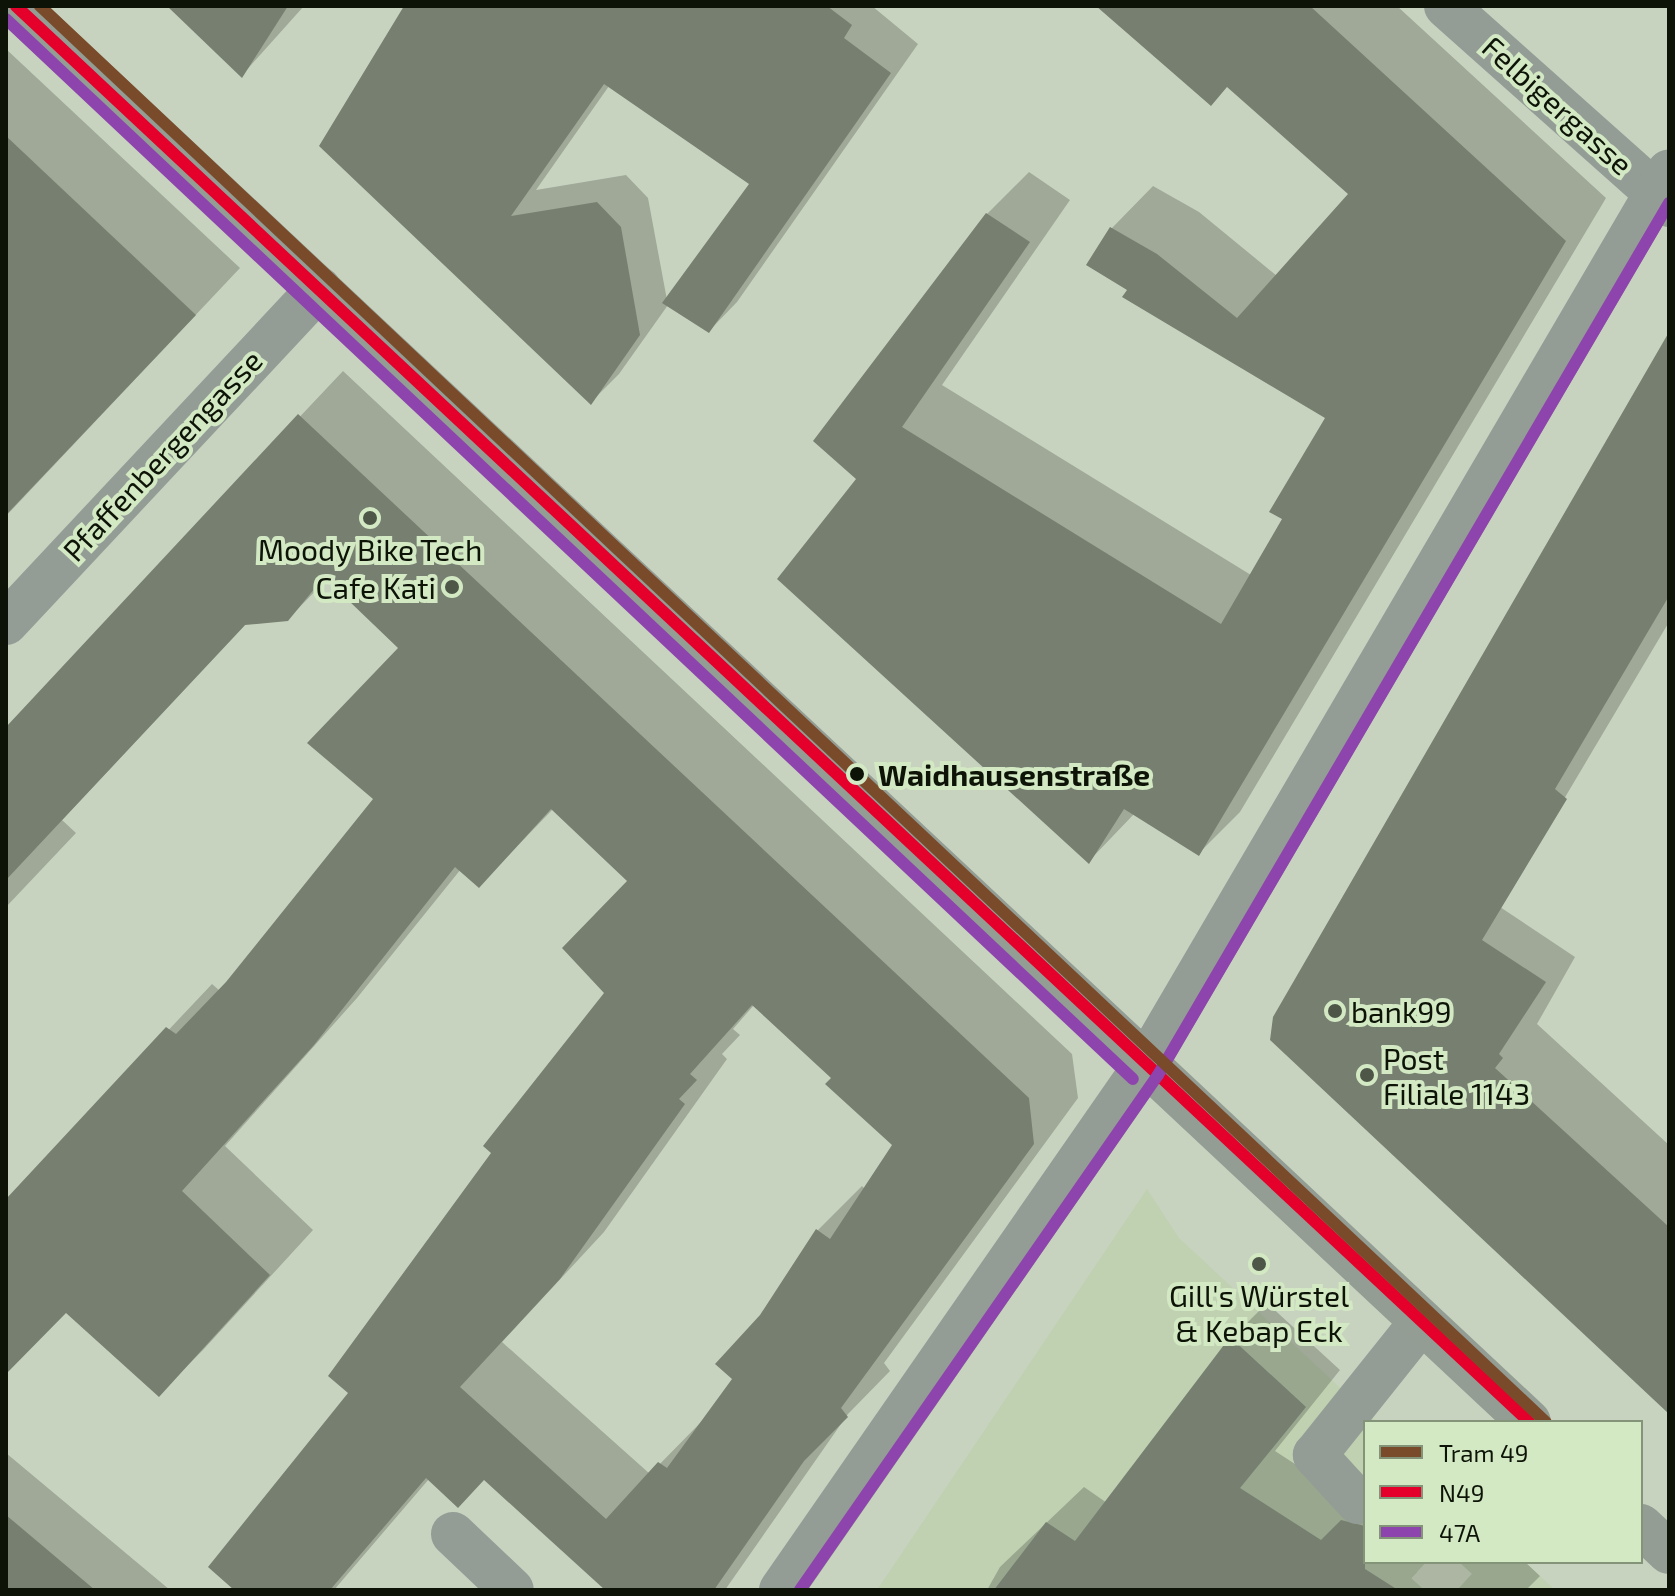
<!DOCTYPE html>
<html>
<head>
<meta charset="utf-8">
<style>
  body { margin:0 }
  #map { position:relative; width:1675px; height:1596px; overflow:hidden; background:#c8d3bf; font-family:"Exo 2",sans-serif }
  div>[style] { position:absolute }
  [style*='--x'] { left:calc(var(--x)*1px); top:calc(var(--y)*1px); width:calc(var(--w)*1px); rotate:calc(var(--a)*1deg) }
  .built>* { inset:0; background:#bfd1b1 }
  .shadow>* { inset:0; background:#0003 }
  .building>* { inset:0; background:#777f70 }
  .minor-tunnel>* { height:44px; margin-top:-22px; transform-origin:0; background:repeating-linear-gradient(90deg,#acb6a3 0 44px,transparent 0 66px) }
  .minor>* { height:44px; margin:-22px; padding:0 22px; transform-origin:22px; border-radius:22px; background:#949c96 }
  .major>* { height:44px; margin:-22px; padding:0 22px; transform-origin:22px; border-radius:22px; background:#939d94 }
  .bus-1>* { height:12px; margin:-6px; padding:0 6px; transform-origin:6px; border-radius:6px; background:#e4002b }
  .bus-2>* { height:12px; margin:-6px; padding:0 6px; transform-origin:6px; border-radius:6px; background:#8e44ad }
  .tram-1>* { height:12px; margin:-6px; padding:0 6px; transform-origin:6px; border-radius:6px; background:#7a4b2a }
  .dots>* { width:22px; height:22px; translate:-50% -50%; box-sizing:border-box; border:4px solid #d3e9c4; border-radius:50% }
  span { translate:-50% -50%; white-space:nowrap; text-align:center; line-height:1.15; -webkit-text-stroke:8px #d3e9c4; paint-order:stroke }
  .street-label { font-size:30px; color:#0d1407 }
  .poi-label { font-size:30px; color:#0d1407 }
  .right { translate:-100% -50%; text-align:right }
  .left { translate:0 -50%; text-align:left }
  .stop-label { font-size:30px; color:#0d1407; font-weight:700 }
  .frame { position:absolute; inset:0; border:8px solid #0d1407; pointer-events:none }
  .legend { position:absolute; left:1363px; top:1420px; width:280px; height:144px; box-sizing:border-box; background:#d3e9c4; border:2px solid #849478; margin:0; padding:10px 14px; list-style:none; font-size:24px; color:#0d1407 }
  .legend li { display:flex; align-items:center; gap:16px; height:40px }
  .legend b { width:40px; border:2px solid #849478 }
</style>
</head>
<body>
<div id="map">
  <div class="built">
    <i style="clip-path:polygon(1147px 1189px,1179px 1238px,1377px 1422px,1365px 1422px,1365px 1562px,1525px 1562px,1555px 1590px,877px 1590px)"></i>
  </div>
  <div class="shadow">
    <i style="clip-path:polygon(170px 6px,304px 6px,242px 75px)"></i>
    <i style="clip-path:polygon(evenodd,407px 6px,872px 6px,918px 44px,737px 302px,709px 331px,668px 305px,619px 374px,591px 402px,407px 6px,609px 86px,752px 184px,667px 300px,648px 198px,626px 175px,536px 190px,609px 86px)"></i>
    <i style="clip-path:polygon(1101px 6px,1397px 6px,1606px 198px,1240px 812px,1198px 854px,1135px 813px,1089px 861px,858px 479px,987px 214px,1029px 172px,1070px 200px,942px 385px,1251px 575px,1285px 518px,1328px 418px,1089px 264px,1112px 228px,1153px 186px,1199px 212px,1277px 276px,1351px 194px,1228px 85px)"></i>
    <i style="clip-path:polygon(6px 49px,240px 268px,6px 516px)"></i>
    <i style="clip-path:polygon(1669px 359px,1669px 622px,1500px 907px,1575px 957px,1537px 1024px,1669px 1145px,1669px 1411px,1272px 1039px)"></i>
    <i style="clip-path:polygon(evenodd,343px 371px,1072px 1054px,1078px 1098px,884px 1363px,890px 1371px,848px 1414px,725px 1590px,606px 1590px,485px 1478px,429px 1479px,334px 1590px,237px 1590px,351px 1393px,607px 993px,630px 881px,554px 808px,479px 886px,461px 869px,357px 998px,225px 1146px,313px 1230px,203px 1350px,159px 1394px,66px 1311px,6px 1366px,6px 1202px,212px 984px,220px 991px,376px 799px,400px 648px,328px 578px,288px 619px,247px 623px,62px 820px,76px 833px,6px 907px,6px 728px,343px 371px,754px 1005px,834px 1078px,894px 1144px,865px 1189px,862px 1186px,818px 1230px,762px 1316px,735px 1378px,704px 1419px,650px 1474px,502px 1342px,604px 1232px,727px 1059px,722px 1054px,740px 1035px,733px 1029px,754px 1005px)"></i>
    <i style="clip-path:polygon(1267px 1303px,1340px 1370px,1275px 1451px,1358px 1505px,1365px 1498px,1365px 1562px,1525px 1562px,1540px 1576px,1526px 1590px,987px 1590px,1000px 1567px,1084px 1487px,1107px 1503px,1231px 1339px)"></i>
    <i style="clip-path:polygon(6px 1453px,170px 1590px,6px 1590px)"></i>
  </div>
  <div class="building">
    <i style="clip-path:polygon(167px 6px,288px 6px,242px 78px)"></i>
    <i style="clip-path:polygon(404px 6px,827px 6px,852px 25px,844px 38px,891px 73px,709px 333px,662px 303px,749px 184px,604px 84px,511px 216px,597px 202px,621px 227px,640px 335px,591px 405px,319px 146px)"></i>
    <i style="clip-path:polygon(1096px 6px,1310px 6px,1566px 241px,1199px 856px,1124px 809px,1089px 864px,777px 579px,856px 479px,813px 441px,986px 213px,1030px 242px,902px 427px,1221px 624px,1282px 519px,1269px 512px,1325px 418px,1122px 297px,1127px 290px,1086px 265px,1110px 227px,1157px 254px,1237px 318px,1348px 194px,1227px 87px,1211px 106px)"></i>
    <i style="clip-path:polygon(6px 136px,196px 315px,6px 515px)"></i>
    <i style="clip-path:polygon(1669px 332px,1669px 596px,1555px 789px,1567px 799px,1482px 940px,1546px 982px,1499px 1054px,1503px 1058px,1495px 1068px,1669px 1227px,1669px 1414px,1270px 1040px,1273px 1017px)"></i>
    <i style="clip-path:polygon(evenodd,298px 414px,1029px 1098px,1034px 1144px,841px 1408px,848px 1417px,804px 1461px,714px 1590px,605px 1590px,484px 1480px,458px 1508px,426px 1478px,330px 1590px,234px 1590px,208px 1567px,348px 1393px,328px 1376px,491px 1153px,483px 1146px,604px 993px,562px 948px,627px 881px,551px 809px,479px 888px,455px 867px,314px 1045px,182px 1191px,270px 1275px,159px 1397px,66px 1313px,6px 1374px,6px 1199px,166px 1027px,176px 1034px,226px 982px,373px 799px,307px 743px,398px 648px,324px 577px,288px 621px,245px 625px,6px 880px,6px 727px,298px 414px,752px 1005px,831px 1078px,825px 1084px,892px 1145px,830px 1239px,816px 1229px,760px 1315px,715px 1364px,732px 1379px,667px 1468px,658px 1462px,606px 1519px,460px 1387px,560px 1279px,685px 1104px,679px 1099px,697px 1080px,690px 1074px,752px 1005px)"></i>
    <i style="clip-path:polygon(1230px 1337px,1306px 1407px,1240px 1488px,1321px 1540px,1341px 1520px,1365px 1526px,1365px 1569px,1398px 1590px,994px 1590px,1046px 1522px,1075px 1541px)"></i>
    <i style="clip-path:polygon(6px 1515px,95px 1590px,6px 1590px)"></i>
  </div>
  <div class="minor-tunnel">
    <i style="--x:1426;--y:1562;--w:42;--a:42.1"></i>
  </div>
  <div class="minor">
    <i style="--x:1446;--y:6;--w:299;--a:41.7"></i>
    <i style="--x:6;--y:623;--w:458;--a:-46.9"></i>
    <i style="--x:1358;--y:1502;--w:64;--a:-132.5"></i>
    <i style="--x:1315;--y:1455;--w:170;--a:-51.4"></i>
    <i style="--x:453;--y:1534;--w:81;--a:43.5"></i>
    <i style="--x:781;--y:1590;--w:637;--a:-55.24"></i>
    <i style="--x:1144;--y:1067;--w:1038;--a:-59.63"></i>
  </div>
  <div class="major">
    <i style="--x:16;--y:6;--w:2072;--a:43.1"></i>
    <i style="--x:1641;--y:1526;--w:38;--a:43"></i>
  </div>
  <div class="bus-1">
    <i style="--x:16;--y:6;--w:2072;--a:43.1"></i>
  </div>
  <div class="bus-2">
    <i style="--x:6;--y:19;--w:1547;--a:43.25"></i>
    <i style="--x:800;--y:1590;--w:627;--a:-55.2"></i>
    <i style="--x:1158;--y:1075;--w:1011;--a:-59.63"></i>
  </div>
  <div class="tram-1">
    <i style="--x:40;--y:6;--w:2067;--a:43.24"></i>
  </div>
  <div class="dots">
    <i style="left:370px;top:518px;background:#4e5747"></i>
    <i style="left:452px;top:587px;background:#4e5747"></i>
    <i style="left:857px;top:774px;background:#0d1407"></i>
    <i style="left:1335px;top:1011px;background:#4e5747"></i>
    <i style="left:1367px;top:1075px;background:#4e5747"></i>
    <i style="left:1259px;top:1264px;background:#4e5747"></i>
  </div>
  <div class="street-label">
    <span style="left:1558px;top:105px;rotate:42deg">Felbigergasse</span>
    <span style="left:162px;top:455px;rotate:-47deg">Pfaffenbergengasse</span>
  </div>
  <div class="poi-label">
    <span style="left:370px;top:549px">Moody Bike Tech</span>
    <span class="right" style="left:436px;top:587px">Cafe Kati</span>
    <span class="left" style="left:1351px;top:1011px">bank99</span>
    <span class="left" style="left:1383px;top:1075px">Post<br>Filiale 1143</span>
    <span style="left:1259px;top:1312px">Gill's Würstel<br>&amp; Kebap Eck</span>
  </div>
  <div class="stop-label">
    <span class="left" style="left:878px;top:774px">Waidhausenstraße</span>
  </div>
  <div class="frame"></div>
  <ul class="legend">
  <li><b style="height:10px;background:#7a4b2a"></b>Tram 49</li>
  <li><b style="height:10px;background:#e4002b"></b>N49</li>
  <li><b style="height:10px;background:#8e44ad"></b>47A</li>
  </ul>
</div>
</body>
</html>
